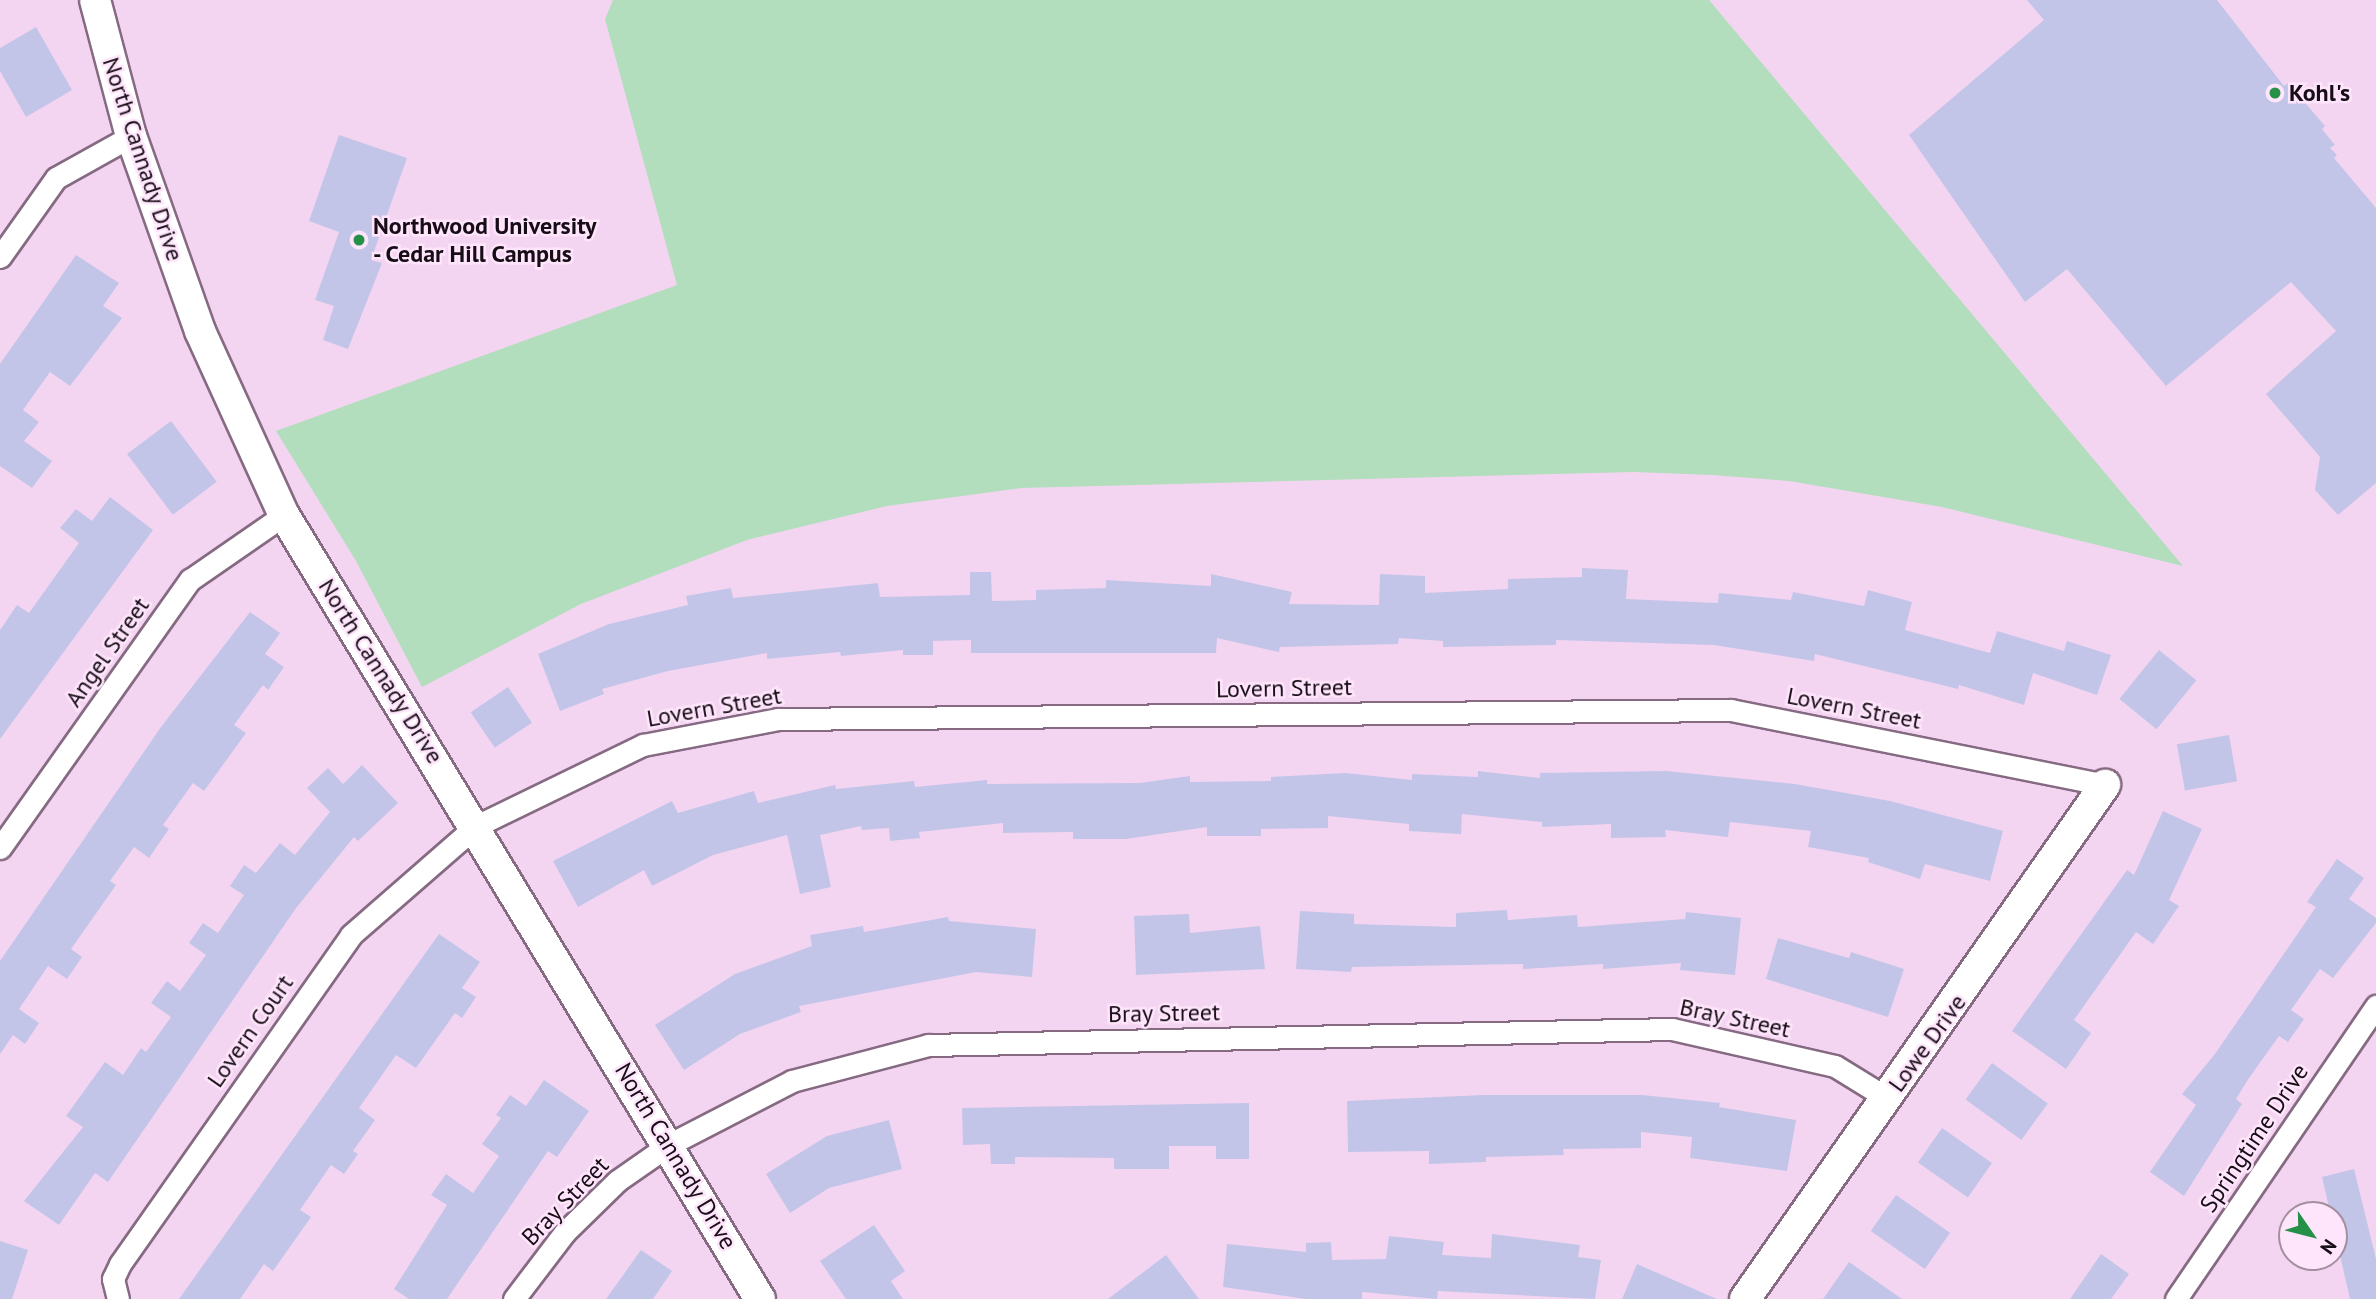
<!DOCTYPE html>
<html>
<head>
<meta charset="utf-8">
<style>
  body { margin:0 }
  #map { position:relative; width:2376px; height:1299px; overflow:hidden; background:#f4d5f1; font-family:"PT Sans",sans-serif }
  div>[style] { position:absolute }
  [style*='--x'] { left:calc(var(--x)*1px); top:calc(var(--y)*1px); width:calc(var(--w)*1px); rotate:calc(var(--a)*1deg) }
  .green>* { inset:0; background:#b2debd }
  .building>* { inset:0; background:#c3c5e8; transform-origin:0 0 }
  .roads { filter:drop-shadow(2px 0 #856a82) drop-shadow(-2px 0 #856a82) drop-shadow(0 2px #856a82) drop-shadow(0 -2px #856a82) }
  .street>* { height:21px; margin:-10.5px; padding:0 10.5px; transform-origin:10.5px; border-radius:10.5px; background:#fff }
  .secondary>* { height:30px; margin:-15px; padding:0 15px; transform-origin:15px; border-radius:15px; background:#fff }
  .dots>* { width:19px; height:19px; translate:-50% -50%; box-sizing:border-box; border:4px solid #fee5fb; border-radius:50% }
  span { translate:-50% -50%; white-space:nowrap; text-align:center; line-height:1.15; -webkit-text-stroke:5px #fee5fb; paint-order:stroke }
  .poi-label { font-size:24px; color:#170d16; font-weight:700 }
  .left { translate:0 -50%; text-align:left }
  .street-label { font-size:24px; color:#170d16 }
  .north { position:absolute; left:2278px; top:1201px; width:70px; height:70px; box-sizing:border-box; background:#fee5fb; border:2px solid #a28f9f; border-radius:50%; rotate:125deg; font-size:19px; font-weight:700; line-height:28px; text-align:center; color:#170d16 }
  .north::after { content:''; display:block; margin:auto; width:24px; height:32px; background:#259047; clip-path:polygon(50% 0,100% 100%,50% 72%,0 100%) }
</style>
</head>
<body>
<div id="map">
  <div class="green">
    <i style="clip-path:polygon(613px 0,1709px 0,2183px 566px,1942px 507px,1789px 481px,1712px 475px,1634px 472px,1021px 488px,887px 506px,747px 540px,581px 604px,422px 687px,356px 561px,276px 431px,677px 285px,605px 19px)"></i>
  </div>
  <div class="building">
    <i style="clip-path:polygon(2027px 0,2217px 0,2284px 86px,2288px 83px,2325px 126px,2322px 129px,2335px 145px,2330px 148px,2337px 155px,2334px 158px,2376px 208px,2376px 483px,2338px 515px,2315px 490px,2320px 457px,2266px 394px,2336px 331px,2291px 282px,2166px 386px,2067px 269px,2025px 302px,1909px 135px,2044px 20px)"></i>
    <i style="clip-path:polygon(36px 27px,72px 90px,26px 117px,0 71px,0 48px)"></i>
    <i style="clip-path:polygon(339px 135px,407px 158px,371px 260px,382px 263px,348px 349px,323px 340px,334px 306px,315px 300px,339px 232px,309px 221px)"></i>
    <i style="clip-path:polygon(76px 255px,119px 283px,103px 306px,122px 318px,70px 386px,50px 372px,23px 410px,39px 422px,24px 441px,52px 461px,32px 488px,0 466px,0 364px)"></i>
    <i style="left:171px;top:421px;width:76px;height:55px;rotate:53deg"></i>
    <i style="clip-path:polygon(110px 497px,153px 530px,0 739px,0 630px,17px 605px,29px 613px,79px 543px,60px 528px,76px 509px,92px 521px)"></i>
    <i style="clip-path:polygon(1582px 568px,1628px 570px,1626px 599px,1718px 603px,1719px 593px,1791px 600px,1793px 592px,1864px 606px,1868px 590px,1912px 602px,1905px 630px,1990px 653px,1997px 631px,2064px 651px,2067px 641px,2111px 655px,2097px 695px,2033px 673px,2024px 705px,1959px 685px,1958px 689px,1815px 654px,1814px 661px,1714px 645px,1556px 640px,1556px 645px,1443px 647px,1443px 641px,1399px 638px,1398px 644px,1280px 647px,1279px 652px,1217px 638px,1216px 653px,971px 653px,971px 640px,933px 641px,933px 655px,903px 655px,903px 650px,841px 656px,840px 652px,767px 659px,767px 653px,668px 671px,602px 689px,604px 694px,560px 711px,538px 654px,609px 624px,688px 605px,686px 596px,731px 588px,733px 598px,878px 583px,880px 597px,970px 595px,970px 572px,991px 572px,992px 601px,1036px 600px,1036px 590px,1106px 588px,1106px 580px,1211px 586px,1211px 574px,1292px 592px,1289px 604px,1379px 605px,1380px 574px,1425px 576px,1425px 593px,1508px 589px,1508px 579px,1582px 577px)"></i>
    <i style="clip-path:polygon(250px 612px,280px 633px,265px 654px,284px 667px,268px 690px,263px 685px,234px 725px,246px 733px,204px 791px,193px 783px,163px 825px,169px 829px,149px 858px,134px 847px,110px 881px,116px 885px,71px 949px,82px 957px,67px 979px,48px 966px,19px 1009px,39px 1023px,25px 1044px,13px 1035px,0 1054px,0 961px,161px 727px)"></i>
    <i style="left:2159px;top:650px;width:48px;height:63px;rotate:39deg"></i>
    <i style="left:508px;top:687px;width:43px;height:45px;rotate:56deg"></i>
    <i style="left:2229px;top:735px;width:47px;height:53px;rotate:80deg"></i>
    <i style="clip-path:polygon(362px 765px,398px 803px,358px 841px,354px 837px,296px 908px,108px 1182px,95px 1173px,59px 1225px,24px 1201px,83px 1127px,66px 1116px,105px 1062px,123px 1075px,141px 1048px,146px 1052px,171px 1017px,151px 1003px,167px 981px,180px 991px,206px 955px,189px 943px,203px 923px,218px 933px,244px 895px,230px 886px,244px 865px,256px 873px,280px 843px,295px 855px,330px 812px,307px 788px,328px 768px,343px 784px)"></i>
    <i style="clip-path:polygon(1478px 771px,1540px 778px,1540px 773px,1666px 771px,1795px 784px,1890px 801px,2003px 831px,1990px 881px,1925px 864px,1920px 879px,1868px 862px,1869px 858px,1808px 847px,1811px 831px,1730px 822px,1728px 837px,1665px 830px,1666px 837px,1611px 838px,1611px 824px,1542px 827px,1542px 822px,1462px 814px,1461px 834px,1409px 831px,1409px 824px,1328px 816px,1328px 828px,1261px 829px,1261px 836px,1207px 836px,1207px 827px,1126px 839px,1073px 839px,1073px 832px,1003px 833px,1003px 823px,919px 832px,920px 838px,890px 841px,889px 828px,862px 830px,861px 826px,820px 835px,831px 887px,800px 894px,787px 835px,713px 855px,652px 886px,644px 870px,578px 907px,553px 861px,672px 801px,678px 813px,754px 791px,758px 803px,835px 785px,836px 789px,914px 781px,915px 787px,987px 780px,987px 784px,1140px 783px,1190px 776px,1190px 782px,1271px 781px,1271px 777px,1345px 773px,1412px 780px,1412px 774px,1478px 777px)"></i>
    <i style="clip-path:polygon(2163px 811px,2202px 829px,2169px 900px,2179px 906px,2153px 944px,2136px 932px,2074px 1020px,2091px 1033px,2066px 1069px,2012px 1031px,2127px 870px,2134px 875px)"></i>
    <i style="clip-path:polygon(2337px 859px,2364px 878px,2349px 899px,2376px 918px,2376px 923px,2333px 978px,2320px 969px,2291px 1010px,2304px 1019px,2288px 1042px,2279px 1036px,2249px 1078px,2236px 1099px,2242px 1104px,2184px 1196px,2150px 1172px,2196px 1105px,2182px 1094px,2215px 1054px,2316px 907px,2307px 902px)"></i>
    <i style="clip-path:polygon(1507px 910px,1508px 920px,1577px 915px,1578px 927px,1685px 919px,1686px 912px,1741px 918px,1735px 975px,1680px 970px,1681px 963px,1603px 969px,1603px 964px,1523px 969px,1523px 964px,1352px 967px,1351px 972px,1296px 969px,1300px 911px,1354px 914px,1354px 924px,1456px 927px,1456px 913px)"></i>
    <i style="clip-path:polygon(1189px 914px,1190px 933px,1260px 926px,1265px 969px,1136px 975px,1134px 916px)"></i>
    <i style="clip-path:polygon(948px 917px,949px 921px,1036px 929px,1032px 977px,976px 972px,799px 1006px,801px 1012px,740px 1034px,684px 1070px,655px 1025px,735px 974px,812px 946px,810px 935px,863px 926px,864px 932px)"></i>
    <i style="clip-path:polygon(439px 934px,480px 962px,462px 988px,476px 997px,462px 1018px,455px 1013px,416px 1068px,396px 1055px,359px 1108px,375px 1120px,353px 1151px,358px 1154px,344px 1174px,331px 1165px,300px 1210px,311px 1217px,273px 1271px,264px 1264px,240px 1299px,179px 1299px)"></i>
    <i style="clip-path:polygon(1778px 938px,1849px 958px,1851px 952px,1904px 969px,1888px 1017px,1766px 979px)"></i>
    <i style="left:1992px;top:1063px;width:69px;height:45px;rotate:36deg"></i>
    <i style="clip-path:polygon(544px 1080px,589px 1111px,557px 1157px,548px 1151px,447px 1299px,409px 1299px,394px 1289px,447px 1205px,431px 1195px,446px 1174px,473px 1193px,499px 1156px,482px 1144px,501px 1118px,496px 1115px,510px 1095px,526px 1106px)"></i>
    <i style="clip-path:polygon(1484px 1095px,1642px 1095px,1720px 1103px,1719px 1107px,1796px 1120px,1787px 1171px,1690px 1158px,1692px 1137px,1641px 1132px,1641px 1148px,1563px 1149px,1564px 1155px,1486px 1157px,1486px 1162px,1429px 1164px,1429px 1151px,1348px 1152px,1347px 1101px)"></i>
    <i style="clip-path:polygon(1249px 1103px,1249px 1159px,1216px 1159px,1216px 1146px,1169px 1146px,1169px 1169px,1114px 1169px,1114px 1158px,1015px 1157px,1015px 1164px,991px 1164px,990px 1144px,963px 1145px,962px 1108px)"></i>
    <i style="clip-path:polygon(889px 1120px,902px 1169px,829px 1188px,790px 1213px,766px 1174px,827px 1136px)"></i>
    <i style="left:1942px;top:1128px;width:61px;height:42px;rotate:35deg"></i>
    <i style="clip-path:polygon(2354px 1169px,2376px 1259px,2376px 1299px,2350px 1299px,2322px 1177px)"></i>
    <i style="left:1896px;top:1195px;width:66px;height:44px;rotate:35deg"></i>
    <i style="clip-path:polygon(874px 1225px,905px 1271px,891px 1281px,903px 1299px,846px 1299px,820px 1261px)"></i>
    <i style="clip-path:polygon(1492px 1234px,1580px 1245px,1578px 1257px,1601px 1260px,1595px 1299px,1438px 1291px,1437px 1299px,1362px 1292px,1362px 1299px,1306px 1299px,1223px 1287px,1227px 1244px,1306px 1252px,1306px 1243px,1331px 1242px,1332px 1260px,1386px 1259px,1389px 1236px,1444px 1242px,1442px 1255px,1491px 1258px)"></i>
    <i style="clip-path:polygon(0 1241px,28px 1250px,12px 1299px,0 1299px)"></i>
    <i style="clip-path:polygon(641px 1250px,672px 1271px,653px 1299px,606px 1299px)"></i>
    <i style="clip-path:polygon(2101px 1254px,2129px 1274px,2111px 1299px,2070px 1299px)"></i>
    <i style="clip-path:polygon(1166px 1255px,1199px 1299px,1108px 1299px)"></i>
    <i style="clip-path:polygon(1849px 1262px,1902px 1299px,1823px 1299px)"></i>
    <i style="clip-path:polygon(1637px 1264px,1717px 1299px,1622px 1299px)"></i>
  </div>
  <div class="roads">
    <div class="street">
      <i style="--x:0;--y:257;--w:97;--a:-54.7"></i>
      <i style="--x:56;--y:178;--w:86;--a:-29.2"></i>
      <i style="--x:0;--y:848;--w:329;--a:-54.7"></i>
      <i style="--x:190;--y:580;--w:114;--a:-34.7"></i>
      <i style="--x:118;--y:1299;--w:21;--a:-104"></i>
      <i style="--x:113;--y:1279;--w:17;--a:-65"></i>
      <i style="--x:120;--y:1264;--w:402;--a:-54.9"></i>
      <i style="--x:351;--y:935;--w:166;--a:-41.1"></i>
      <i style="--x:476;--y:826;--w:186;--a:-25.9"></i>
      <i style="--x:643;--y:745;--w:137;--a:-10.9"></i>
      <i style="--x:778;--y:719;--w:953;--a:-0.54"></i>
      <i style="--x:1731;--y:710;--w:381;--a:11.3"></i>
      <i style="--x:514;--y:1299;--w:84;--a:-52.7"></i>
      <i style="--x:565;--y:1232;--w:73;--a:-44.4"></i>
      <i style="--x:617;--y:1181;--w:65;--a:-34.9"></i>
      <i style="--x:670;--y:1144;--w:137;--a:-27.3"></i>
      <i style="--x:792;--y:1081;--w:141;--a:-14.8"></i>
      <i style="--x:928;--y:1045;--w:744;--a:-1.23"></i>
      <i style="--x:1672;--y:1029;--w:167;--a:12.8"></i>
      <i style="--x:1835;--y:1066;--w:61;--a:31.6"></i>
      <i style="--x:2176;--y:1299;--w:355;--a:-55.7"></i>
    </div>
    <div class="secondary">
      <i style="--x:95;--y:0;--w:141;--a:75.2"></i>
      <i style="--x:131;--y:136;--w:207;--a:70.5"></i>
      <i style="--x:200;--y:331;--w:202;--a:65.5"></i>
      <i style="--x:284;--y:515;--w:917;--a:58.74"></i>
      <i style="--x:1745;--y:1299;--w:628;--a:-54.99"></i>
    </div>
  </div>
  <div class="dots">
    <i style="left:2275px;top:93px;background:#259047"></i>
    <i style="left:359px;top:240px;background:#259047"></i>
  </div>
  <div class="poi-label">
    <span class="left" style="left:2289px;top:93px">Kohl's</span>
    <span class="left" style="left:373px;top:240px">Northwood University<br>- Cedar Hill Campus</span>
  </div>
  <div class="street-label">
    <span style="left:143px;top:159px;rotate:72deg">North Cannady Drive</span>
    <span style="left:107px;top:652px;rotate:-55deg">Angel Street</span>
    <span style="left:381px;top:671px;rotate:58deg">North Cannady Drive</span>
    <span style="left:1284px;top:688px;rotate:-1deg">Lovern Street</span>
    <span style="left:714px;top:707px;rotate:-10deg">Lovern Street</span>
    <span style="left:1854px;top:708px;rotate:11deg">Lovern Street</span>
    <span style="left:1164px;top:1013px;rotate:-1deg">Bray Street</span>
    <span style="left:1735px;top:1018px;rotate:12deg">Bray Street</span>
    <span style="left:250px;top:1031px;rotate:-55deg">Lovern Court</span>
    <span style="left:1927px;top:1043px;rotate:-54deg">Lowe Drive</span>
    <span style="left:2254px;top:1138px;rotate:-56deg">Springtime Drive</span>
    <span style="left:676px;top:1156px;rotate:59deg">North Cannady Drive</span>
    <span style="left:565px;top:1201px;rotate:-46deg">Bray Street</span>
  </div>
  <div class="north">N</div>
</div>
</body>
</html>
